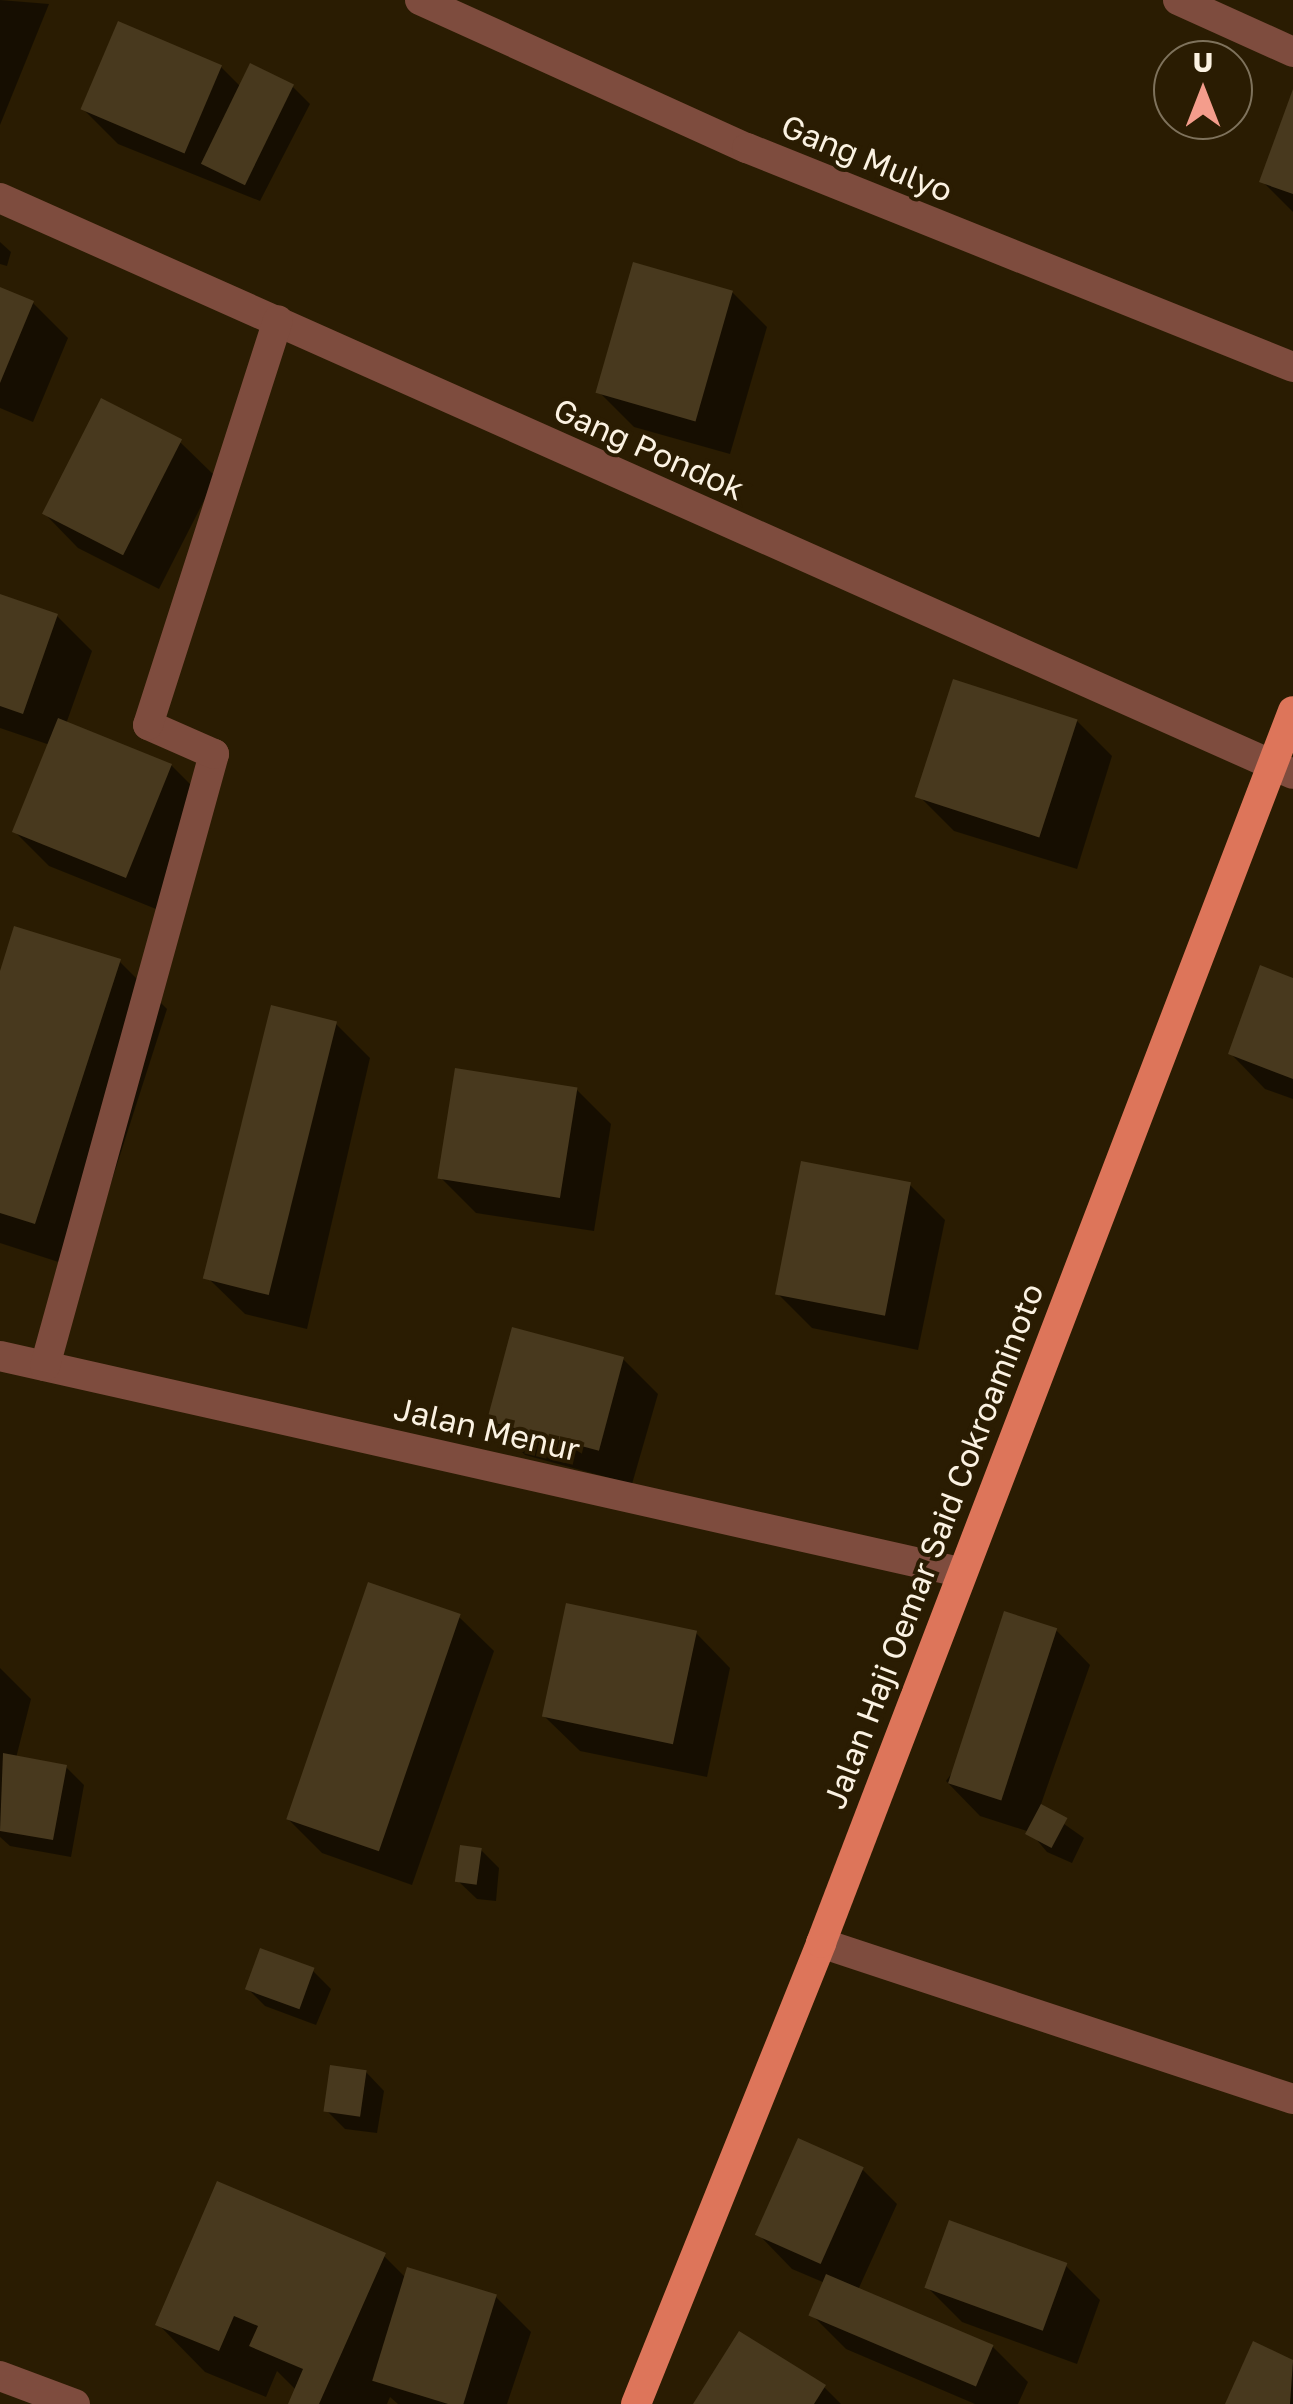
<!DOCTYPE html>
<html>
<head>
<meta charset="utf-8">
<style>
  body { margin:0 }
  #map { position:relative; width:1293px; height:2404px; overflow:hidden; background:#2a1c02; font-family:"Golos Text",sans-serif }
  div>[style] { position:absolute }
  [style*='--x'] { left:calc(var(--x)*1px); top:calc(var(--y)*1px); width:calc(var(--w)*1px); rotate:calc(var(--a)*1deg) }
  .shadow>* { inset:0; background:#0007 }
  .building>* { inset:0; background:#48391e; transform-origin:0 0 }
  .minor>* { height:30px; margin:-15px; padding:0 15px; transform-origin:15px; border-radius:15px; background:#7e4c3e }
  .major>* { height:30px; margin:-15px; padding:0 15px; transform-origin:15px; border-radius:15px; background:#dd755a }
  span { translate:-50% -50%; white-space:nowrap; text-align:center; line-height:1.15; -webkit-text-stroke:8px #2a1c02; paint-order:stroke }
  .street-label { font-size:32px; color:#fbf2e2 }
  .north { position:absolute; left:1153px; top:40px; width:100px; height:100px; box-sizing:border-box; background:#2a1c02; border:2px solid #7e725c; border-radius:50%; rotate:0deg; font-size:28px; font-weight:700; line-height:40px; text-align:center; color:#fbf2e2 }
  .north::after { content:''; display:block; margin:auto; width:35px; height:45px; background:#f49d8c; clip-path:polygon(50% 0,100% 100%,50% 72%,0 100%) }
</style>
</head>
<body>
<div id="map">
  <div class="shadow">
    <i style="clip-path:polygon(0 0,49px 4px,0 125px)"></i>
    <i style="clip-path:polygon(221px 67px,240px 86px,292px 86px,310px 104px,260px 201px,118px 144px,84px 110px)"></i>
    <i style="clip-path:polygon(1293px 95px,1293px 212px,1262px 181px)"></i>
    <i style="clip-path:polygon(0 242px,11px 252px,7px 266px,0 264px)"></i>
    <i style="clip-path:polygon(0 290px,33px 303px,68px 338px,33px 422px,0 408px)"></i>
    <i style="clip-path:polygon(732px 292px,767px 327px,730px 454px,634px 427px,599px 392px)"></i>
    <i style="clip-path:polygon(102px 401px,181px 443px,216px 477px,159px 589px,78px 548px,44px 513px)"></i>
    <i style="clip-path:polygon(0 597px,57px 616px,92px 651px,66px 724px,171px 765px,206px 800px,161px 911px,49px 866px,15px 832px,50px 745px,0 728px)"></i>
    <i style="clip-path:polygon(1077px 721px,1112px 756px,1077px 869px,954px 831px,919px 796px)"></i>
    <i style="clip-path:polygon(119px 961px,167px 1009px,83px 1270px,0 1243px,0 979px)"></i>
    <i style="clip-path:polygon(1293px 980px,1293px 1099px,1265px 1089px,1231px 1054px)"></i>
    <i style="clip-path:polygon(335px 1023px,370px 1058px,307px 1329px,245px 1314px,210px 1280px)"></i>
    <i style="clip-path:polygon(576px 1089px,611px 1124px,594px 1231px,476px 1213px,441px 1178px)"></i>
    <i style="clip-path:polygon(910px 1185px,945px 1220px,918px 1350px,812px 1328px,777px 1293px)"></i>
    <i style="clip-path:polygon(623px 1359px,658px 1394px,632px 1484px,525px 1455px,490px 1420px)"></i>
    <i style="clip-path:polygon(459px 1617px,494px 1651px,412px 1885px,322px 1853px,287px 1818px)"></i>
    <i style="clip-path:polygon(1056px 1630px,1090px 1665px,1040px 1807px,1084px 1838px,1072px 1863px,1047px 1852px,1030px 1832px,980px 1816px,946px 1781px)"></i>
    <i style="clip-path:polygon(696px 1633px,730px 1668px,707px 1777px,580px 1751px,545px 1717px)"></i>
    <i style="clip-path:polygon(0 1668px,31px 1699px,16px 1758px,66px 1767px,84px 1785px,71px 1857px,10px 1846px,0 1837px)"></i>
    <i style="clip-path:polygon(481px 1850px,499px 1868px,496px 1901px,477px 1899px,458px 1881px)"></i>
    <i style="clip-path:polygon(313px 1971px,331px 1989px,316px 2025px,265px 2006px,247px 1988px)"></i>
    <i style="clip-path:polygon(366px 2072px,384px 2091px,377px 2133px,345px 2129px,327px 2111px)"></i>
    <i style="clip-path:polygon(862px 2169px,897px 2204px,858px 2290px,993px 2347px,1028px 2382px,1018px 2404px,975px 2404px,846px 2349px,811px 2314px,825px 2283px,792px 2269px,758px 2234px)"></i>
    <i style="clip-path:polygon(384px 2256px,406px 2278px,496px 2297px,531px 2332px,507px 2404px,398px 2404px,390px 2397px,387px 2404px,290px 2404px,296px 2390px,277px 2371px,266px 2397px,205px 2372px,158px 2324px)"></i>
    <i style="clip-path:polygon(1066px 2266px,1100px 2300px,1077px 2364px,962px 2322px,927px 2287px)"></i>
    <i style="clip-path:polygon(1254px 2345px,1293px 2363px,1293px 2404px,1227px 2404px)"></i>
    <i style="clip-path:polygon(824px 2387px,841px 2404px,696px 2404px)"></i>
  </div>
  <div class="building">
    <i style="left:118px;top:21px;width:113px;height:96px;rotate:23deg"></i>
    <i style="left:250px;top:63px;width:49px;height:112px;rotate:26deg"></i>
    <i style="clip-path:polygon(1293px 89px,1293px 194px,1259px 182px)"></i>
    <i style="left:633px;top:262px;width:104px;height:136px;rotate:16deg"></i>
    <i style="clip-path:polygon(0 287px,34px 301px,0 383px)"></i>
    <i style="left:101px;top:398px;width:91px;height:130px;rotate:27deg"></i>
    <i style="clip-path:polygon(0 594px,58px 614px,23px 714px,0 706px)"></i>
    <i style="left:953px;top:679px;width:131px;height:124px;rotate:18deg"></i>
    <i style="left:58px;top:718px;width:123px;height:123px;rotate:22deg"></i>
    <i style="clip-path:polygon(14px 926px,121px 959px,35px 1224px,0 1213px,0 971px)"></i>
    <i style="clip-path:polygon(1260px 965px,1293px 978px,1293px 1079px,1228px 1054px)"></i>
    <i style="left:271px;top:1005px;width:68px;height:282px;rotate:14deg"></i>
    <i style="left:455px;top:1068px;width:124px;height:112px;rotate:9deg"></i>
    <i style="left:801px;top:1161px;width:112px;height:136px;rotate:11deg"></i>
    <i style="left:512px;top:1327px;width:116px;height:97px;rotate:15deg"></i>
    <i style="left:368px;top:1582px;width:98px;height:251px;rotate:19deg"></i>
    <i style="left:566px;top:1603px;width:134px;height:116px;rotate:12deg"></i>
    <i style="left:1004px;top:1611px;width:56px;height:181px;rotate:18deg"></i>
    <i style="clip-path:polygon(3px 1753px,67px 1765px,53px 1840px,0 1831px)"></i>
    <i style="left:1041px;top:1804px;width:30px;height:34px;rotate:28deg"></i>
    <i style="left:460px;top:1845px;width:22px;height:37px;rotate:8deg"></i>
    <i style="left:260px;top:1948px;width:58px;height:44px;rotate:20deg"></i>
    <i style="left:330px;top:2065px;width:37px;height:47px;rotate:8deg"></i>
    <i style="left:798px;top:2138px;width:72px;height:106px;rotate:24deg"></i>
    <i style="clip-path:polygon(217px 2181px,386px 2253px,319px 2404px,288px 2404px,303px 2369px,249px 2346px,258px 2326px,234px 2316px,219px 2351px,155px 2325px)"></i>
    <i style="left:949px;top:2220px;width:126px;height:72px;rotate:20deg"></i>
    <i style="left:407px;top:2267px;width:94px;height:119px;rotate:17deg"></i>
    <i style="left:826px;top:2274px;width:182px;height:45px;rotate:23deg"></i>
    <i style="clip-path:polygon(739px 2331px,826px 2385px,814px 2404px,693px 2404px)"></i>
    <i style="clip-path:polygon(1253px 2341px,1293px 2360px,1290px 2404px,1225px 2404px)"></i>
  </div>
  <div class="minor">
    <i style="--x:420;--y:0;--w:359;--a:24.4"></i>
    <i style="--x:747;--y:148;--w:588;--a:21.86"></i>
    <i style="--x:1178;--y:0;--w:126;--a:24.3"></i>
    <i style="--x:0;--y:198;--w:1415;--a:24.01"></i>
    <i style="--x:0;--y:1356;--w:983;--a:12.69"></i>
    <i style="--x:45;--y:1366;--w:635;--a:-74.56"></i>
    <i style="--x:214;--y:754;--w:72;--a:-156.3"></i>
    <i style="--x:148;--y:725;--w:425;--a:-72.2"></i>
    <i style="--x:821;--y:1943;--w:497;--a:18.3"></i>
    <i style="--x:0;--y:2376;--w:80;--a:20.5"></i>
  </div>
  <div class="major">
    <i style="--x:636;--y:2404;--w:497;--a:-68.1"></i>
    <i style="--x:821;--y:1943;--w:1319;--a:-69.04"></i>
  </div>
  <div class="street-label">
    <span style="left:867px;top:158px;rotate:22deg">Gang Mulyo</span>
    <span style="left:649px;top:449px;rotate:24deg">Gang Pondok</span>
    <span style="left:487px;top:1429px;rotate:13deg">Jalan Menur</span>
    <span style="left:933px;top:1546px;rotate:-69deg">Jalan Haji Oemar Said Cokroaminoto</span>
  </div>
  <div class="north">U</div>
</div>
</body>
</html>
